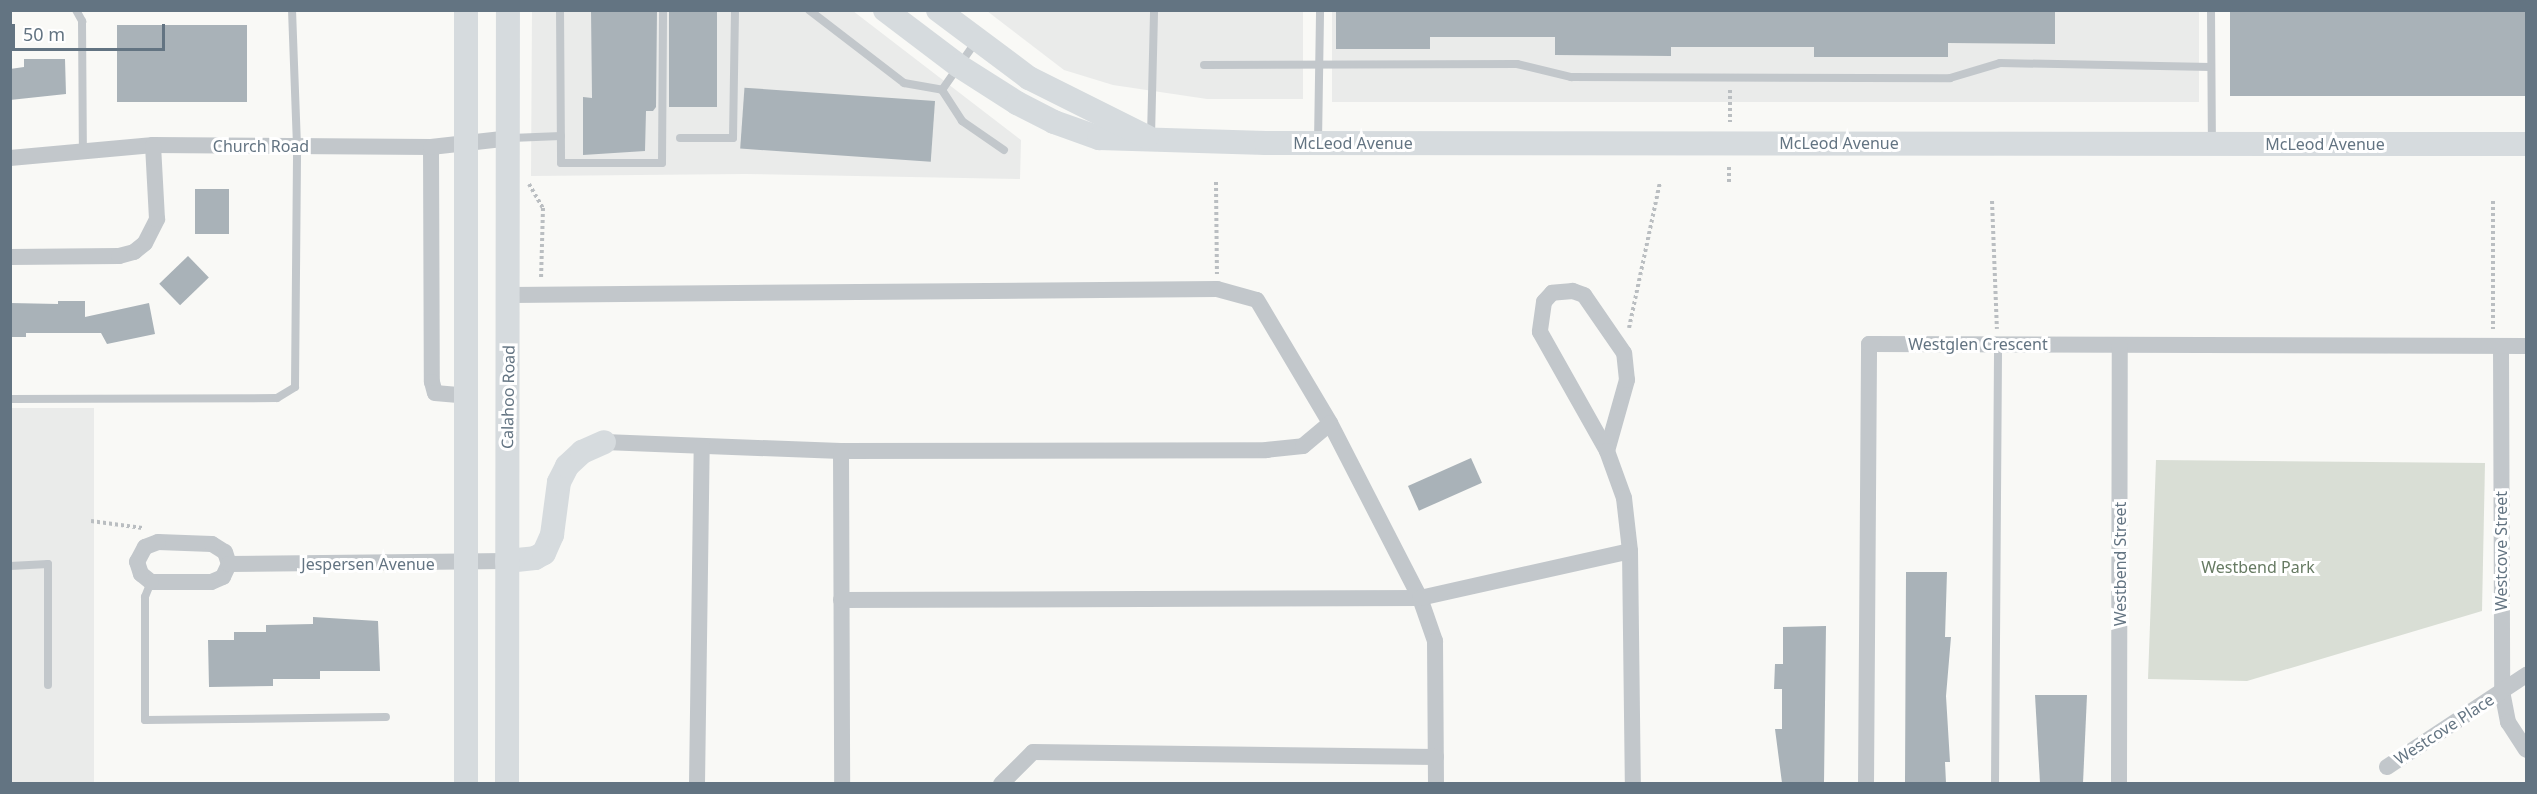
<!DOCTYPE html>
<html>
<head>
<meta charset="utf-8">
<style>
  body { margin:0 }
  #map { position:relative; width:2537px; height:794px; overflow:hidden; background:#f9f9f6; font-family:"Noto Sans",sans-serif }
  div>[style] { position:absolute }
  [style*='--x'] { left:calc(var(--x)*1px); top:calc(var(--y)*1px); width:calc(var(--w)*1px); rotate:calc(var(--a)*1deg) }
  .built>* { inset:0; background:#eaebea; transform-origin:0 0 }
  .green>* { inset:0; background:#d9ded5 }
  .building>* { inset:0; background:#a9b2b8; transform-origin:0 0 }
  .path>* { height:4px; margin-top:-2px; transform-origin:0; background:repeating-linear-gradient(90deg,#babec1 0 3px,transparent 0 6px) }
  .lane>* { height:8px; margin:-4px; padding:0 4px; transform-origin:4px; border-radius:4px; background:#c2c7cb }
  .street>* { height:16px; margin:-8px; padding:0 8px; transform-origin:8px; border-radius:8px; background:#c2c7cb }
  .secondary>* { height:24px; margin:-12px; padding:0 12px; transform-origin:12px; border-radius:12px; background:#d6dbde }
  span { translate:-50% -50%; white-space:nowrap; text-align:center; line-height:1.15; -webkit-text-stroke:6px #fff; paint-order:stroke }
  .street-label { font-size:16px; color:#637482 }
  .park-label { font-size:16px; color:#667a62 }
  .frame { position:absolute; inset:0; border:12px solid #637482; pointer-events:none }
  .scale { position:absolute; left:12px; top:24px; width:153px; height:27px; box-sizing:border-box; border:3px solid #637482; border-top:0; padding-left:8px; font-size:18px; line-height:21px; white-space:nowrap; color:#637482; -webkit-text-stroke:4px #fff; paint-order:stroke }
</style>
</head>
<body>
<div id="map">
  <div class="built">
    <i style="clip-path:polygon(532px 11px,853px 11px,1021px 140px,1020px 179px,745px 174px,531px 176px)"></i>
    <i style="clip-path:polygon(987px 11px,1303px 11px,1303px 99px,1207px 99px,1113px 85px,1064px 70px)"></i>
    <i style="left:1332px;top:11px;width:867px;height:91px"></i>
    <i style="left:11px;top:408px;width:83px;height:376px"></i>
  </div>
  <div class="green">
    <i style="clip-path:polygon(2156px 460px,2485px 463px,2482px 611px,2247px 681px,2148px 679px)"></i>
  </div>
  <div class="building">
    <i style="clip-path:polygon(591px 10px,657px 10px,656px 107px,653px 111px,646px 111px,645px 151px,583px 155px,583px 97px,592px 98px)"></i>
    <i style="left:669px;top:10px;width:48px;height:97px"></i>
    <i style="clip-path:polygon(1336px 10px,2055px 10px,2055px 44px,1948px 43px,1948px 57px,1814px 57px,1814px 47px,1671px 47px,1671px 56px,1555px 55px,1555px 37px,1430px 37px,1430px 49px,1336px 49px)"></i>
    <i style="left:2230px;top:10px;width:296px;height:86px"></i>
    <i style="left:117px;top:25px;width:130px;height:77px"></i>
    <i style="clip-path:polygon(24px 59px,65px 59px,66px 94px,10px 100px,10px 69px,24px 67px)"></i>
    <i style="left:935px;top:101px;width:61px;height:191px;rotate:94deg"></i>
    <i style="left:195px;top:189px;width:34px;height:45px"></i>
    <i style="left:188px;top:256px;width:30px;height:40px;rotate:46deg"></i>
    <i style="clip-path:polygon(58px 301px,85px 301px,85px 317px,149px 303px,155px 334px,107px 344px,101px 333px,26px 333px,26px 337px,10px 337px,10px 303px,58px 304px)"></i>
    <i style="left:1471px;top:458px;width:27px;height:69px;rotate:66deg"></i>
    <i style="clip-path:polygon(1906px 572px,1947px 572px,1945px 637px,1951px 637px,1946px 696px,1950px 762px,1945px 762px,1946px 783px,1905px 783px)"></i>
    <i style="clip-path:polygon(313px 617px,378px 621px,380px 671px,320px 671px,320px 679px,273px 679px,273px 686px,209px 687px,208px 640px,234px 640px,234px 632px,266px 632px,266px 625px,313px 624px)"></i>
    <i style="clip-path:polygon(1826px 626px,1824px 783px,1782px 783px,1775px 729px,1782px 729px,1782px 689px,1774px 689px,1775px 664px,1783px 664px,1783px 627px)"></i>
    <i style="clip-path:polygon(2035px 695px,2087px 695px,2083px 783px,2040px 783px)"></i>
  </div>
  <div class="path">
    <i style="--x:1730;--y:90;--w:32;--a:90"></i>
    <i style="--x:1216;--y:182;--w:92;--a:89.4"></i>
    <i style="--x:1729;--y:182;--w:17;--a:-90"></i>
    <i style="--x:529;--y:184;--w:28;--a:60"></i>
    <i style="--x:543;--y:208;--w:70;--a:91.6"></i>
    <i style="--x:1992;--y:201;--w:128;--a:87.8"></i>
    <i style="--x:2493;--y:201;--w:128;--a:90"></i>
    <i style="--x:1629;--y:328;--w:149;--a:-78"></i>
    <i style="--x:91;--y:521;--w:52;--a:7.7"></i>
  </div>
  <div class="lane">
    <i style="--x:76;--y:10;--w:13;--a:61"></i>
    <i style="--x:82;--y:21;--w:129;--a:89.6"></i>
    <i style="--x:560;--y:10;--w:153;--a:89.6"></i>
    <i style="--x:561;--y:163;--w:101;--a:0"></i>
    <i style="--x:662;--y:163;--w:153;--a:-89.6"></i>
    <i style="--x:809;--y:10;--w:120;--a:37.5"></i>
    <i style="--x:904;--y:83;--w:39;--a:10"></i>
    <i style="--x:942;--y:90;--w:37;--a:57"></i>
    <i style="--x:962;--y:121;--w:51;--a:34.6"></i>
    <i style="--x:2211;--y:10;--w:132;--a:89.6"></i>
    <i style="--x:1204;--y:65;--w:313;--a:-0.2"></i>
    <i style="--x:1517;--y:64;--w:56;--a:13.5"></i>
    <i style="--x:1571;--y:77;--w:379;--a:0.2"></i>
    <i style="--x:1950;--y:78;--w:52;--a:-16.7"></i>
    <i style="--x:2000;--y:63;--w:211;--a:1.1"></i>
    <i style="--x:942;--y:90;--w:61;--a:-55"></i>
    <i style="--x:1151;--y:136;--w:126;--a:-88.6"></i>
    <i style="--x:511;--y:138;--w:50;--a:-2.3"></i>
    <i style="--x:680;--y:138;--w:53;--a:0"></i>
    <i style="--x:733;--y:138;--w:128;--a:-89.1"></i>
    <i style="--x:1318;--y:142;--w:132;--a:-89.1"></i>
    <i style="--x:10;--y:399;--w:267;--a:-0.2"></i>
    <i style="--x:277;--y:398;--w:21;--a:-31"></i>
    <i style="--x:295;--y:387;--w:241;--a:-89.5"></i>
    <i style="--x:297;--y:146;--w:136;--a:-92.1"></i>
    <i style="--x:10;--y:566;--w:38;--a:-3"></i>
    <i style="--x:48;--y:564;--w:121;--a:90"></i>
    <i style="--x:151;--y:582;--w:16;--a:112"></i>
    <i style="--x:145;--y:597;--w:123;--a:90"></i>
    <i style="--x:145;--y:720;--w:241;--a:-0.7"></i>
    <i style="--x:1995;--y:784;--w:440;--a:-89.6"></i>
  </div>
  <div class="street">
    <i style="--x:431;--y:147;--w:235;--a:89.8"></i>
    <i style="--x:432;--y:382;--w:11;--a:75"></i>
    <i style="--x:435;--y:393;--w:32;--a:5"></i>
    <i style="--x:10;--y:158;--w:144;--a:-5.2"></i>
    <i style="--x:153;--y:145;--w:278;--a:0.4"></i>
    <i style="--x:431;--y:147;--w:81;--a:-6.4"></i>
    <i style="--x:10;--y:257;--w:109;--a:-0.5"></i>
    <i style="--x:119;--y:256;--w:16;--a:-15"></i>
    <i style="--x:134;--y:252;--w:14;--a:-39"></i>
    <i style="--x:145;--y:243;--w:27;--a:-63"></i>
    <i style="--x:157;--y:219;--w:74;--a:-93.1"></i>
    <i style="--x:511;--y:295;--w:706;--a:-0.49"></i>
    <i style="--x:1217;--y:289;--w:41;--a:15.4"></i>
    <i style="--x:1257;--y:300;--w:143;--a:59.3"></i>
    <i style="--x:1330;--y:423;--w:197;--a:62.8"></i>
    <i style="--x:1420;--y:598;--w:46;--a:70.8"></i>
    <i style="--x:1435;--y:641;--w:143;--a:89.6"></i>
    <i style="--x:2501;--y:346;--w:345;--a:89.8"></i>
    <i style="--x:2502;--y:691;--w:32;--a:79"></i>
    <i style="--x:2508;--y:722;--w:33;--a:57"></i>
    <i style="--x:604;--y:442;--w:237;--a:2.2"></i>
    <i style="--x:841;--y:451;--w:425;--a:-0.1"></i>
    <i style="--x:1266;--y:450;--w:37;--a:-6"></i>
    <i style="--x:1303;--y:446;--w:35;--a:-40"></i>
    <i style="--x:841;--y:451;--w:333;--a:89.8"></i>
    <i style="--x:1607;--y:451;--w:74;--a:-74.3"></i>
    <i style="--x:1627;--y:380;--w:27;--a:-96"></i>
    <i style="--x:1624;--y:353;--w:70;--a:-124.6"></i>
    <i style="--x:1584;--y:295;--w:12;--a:-160"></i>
    <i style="--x:1573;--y:291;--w:21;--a:175"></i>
    <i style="--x:1552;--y:293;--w:12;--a:132"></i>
    <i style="--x:1544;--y:302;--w:30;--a:98"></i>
    <i style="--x:1540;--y:332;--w:137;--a:60.6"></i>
    <i style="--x:1607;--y:451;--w:50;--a:70.1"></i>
    <i style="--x:1624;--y:498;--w:53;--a:83.5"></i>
    <i style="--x:1630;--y:551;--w:233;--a:89.3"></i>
    <i style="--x:158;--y:542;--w:54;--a:2.1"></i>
    <i style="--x:212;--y:544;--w:15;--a:32"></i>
    <i style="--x:225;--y:552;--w:13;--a:72"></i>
    <i style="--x:229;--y:564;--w:14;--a:115"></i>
    <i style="--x:223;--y:577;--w:13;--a:157"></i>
    <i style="--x:211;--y:582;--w:60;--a:180"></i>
    <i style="--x:151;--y:582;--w:13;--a:-141"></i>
    <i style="--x:141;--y:574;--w:13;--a:-108"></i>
    <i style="--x:137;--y:562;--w:17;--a:-62"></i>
    <i style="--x:145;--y:547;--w:14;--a:-21"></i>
    <i style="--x:229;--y:564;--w:278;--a:-0.6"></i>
    <i style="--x:841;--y:600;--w:579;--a:-0.2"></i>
    <i style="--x:1420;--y:598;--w:215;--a:-12.6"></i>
    <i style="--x:2387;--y:767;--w:167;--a:-33.5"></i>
    <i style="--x:697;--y:784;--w:338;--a:-89.2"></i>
    <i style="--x:1001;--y:784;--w:45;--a:-45"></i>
    <i style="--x:1033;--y:752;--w:403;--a:0.7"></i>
    <i style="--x:1866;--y:784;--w:440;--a:-89.6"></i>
    <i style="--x:1869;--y:344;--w:657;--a:0.17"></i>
    <i style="--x:2119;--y:784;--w:439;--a:-89.9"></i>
  </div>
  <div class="secondary">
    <i style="--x:466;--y:10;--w:774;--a:90"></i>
    <i style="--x:885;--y:10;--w:93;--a:37.1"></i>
    <i style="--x:959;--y:66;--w:69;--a:32.5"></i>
    <i style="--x:1017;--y:103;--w:42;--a:27.2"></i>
    <i style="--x:1054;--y:122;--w:48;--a:19.6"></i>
    <i style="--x:1099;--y:138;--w:167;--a:1.7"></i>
    <i style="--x:1266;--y:143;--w:1260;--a:0.05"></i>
    <i style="--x:938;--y:10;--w:114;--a:36.8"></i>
    <i style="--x:1029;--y:78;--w:132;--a:26.6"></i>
    <i style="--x:507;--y:561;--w:28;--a:-6"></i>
    <i style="--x:535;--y:558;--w:10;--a:-29"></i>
    <i style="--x:544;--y:553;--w:20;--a:-66"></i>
    <i style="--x:552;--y:535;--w:53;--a:-82.5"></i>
    <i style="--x:559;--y:482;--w:18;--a:-63"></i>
    <i style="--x:567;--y:466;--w:21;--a:-43"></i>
    <i style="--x:582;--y:452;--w:24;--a:-24"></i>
    <i style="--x:507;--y:784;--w:774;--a:-89.93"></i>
  </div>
  <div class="street-label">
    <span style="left:1353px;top:143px">McLeod Avenue</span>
    <span style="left:1839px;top:143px">McLeod Avenue</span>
    <span style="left:2325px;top:144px">McLeod Avenue</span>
    <span style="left:261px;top:146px">Church Road</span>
    <span style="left:1978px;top:344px">Westglen Crescent</span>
    <span style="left:508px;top:397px;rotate:-89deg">Calahoo Road</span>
    <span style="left:2501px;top:551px;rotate:-90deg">Westcove Street</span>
    <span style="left:368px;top:564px">Jespersen Avenue</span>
    <span style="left:2120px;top:564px;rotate:-90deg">Westbend Street</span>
    <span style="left:2444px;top:729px;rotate:-33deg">Westcove Place</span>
  </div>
  <div class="park-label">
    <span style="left:2258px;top:567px">Westbend Park</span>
  </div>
  <div class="frame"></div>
  <div class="scale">50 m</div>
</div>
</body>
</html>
